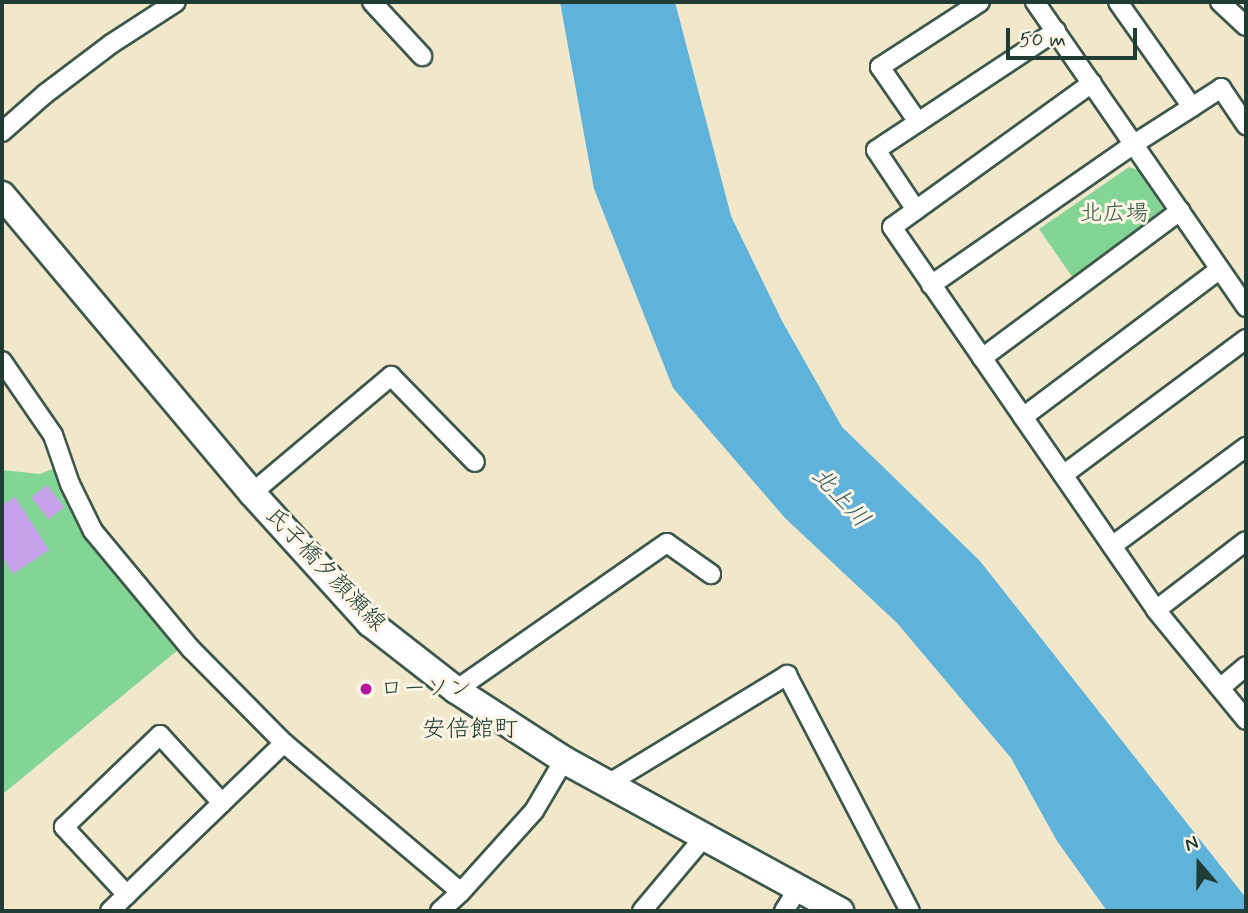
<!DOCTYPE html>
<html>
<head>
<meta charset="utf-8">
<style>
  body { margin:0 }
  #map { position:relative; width:1248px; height:913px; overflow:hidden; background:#f1e8cc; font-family:Mynerve,"Klee One",sans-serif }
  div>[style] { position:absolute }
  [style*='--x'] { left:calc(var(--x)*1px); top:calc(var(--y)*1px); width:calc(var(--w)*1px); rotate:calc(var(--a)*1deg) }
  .green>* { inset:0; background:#83d596 }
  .water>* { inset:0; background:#5fb2da }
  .building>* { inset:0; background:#c7a1ea; transform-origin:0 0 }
  .roads { filter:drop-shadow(2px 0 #3e574b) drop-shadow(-2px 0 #3e574b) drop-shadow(0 2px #3e574b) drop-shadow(0 -2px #3e574b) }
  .street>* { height:18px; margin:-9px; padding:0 9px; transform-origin:9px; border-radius:9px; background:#fff }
  .secondary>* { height:26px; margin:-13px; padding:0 13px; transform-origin:13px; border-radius:13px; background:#fff }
  .dots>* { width:19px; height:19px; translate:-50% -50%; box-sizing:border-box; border:4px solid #fcf5e5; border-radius:50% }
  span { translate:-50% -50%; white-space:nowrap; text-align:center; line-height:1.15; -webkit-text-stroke:6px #fcf5e5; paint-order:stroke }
  .park-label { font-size:23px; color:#335b48 }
  .street-label { font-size:23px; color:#1f3d34 }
  .poi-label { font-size:23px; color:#1f3d34 }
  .left { translate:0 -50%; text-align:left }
  .water-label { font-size:24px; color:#2f5a5e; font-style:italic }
  .neighbourhood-label { font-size:24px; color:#1f3d34 }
  .frame { position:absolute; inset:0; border:4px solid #1f3d34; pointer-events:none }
  .north { position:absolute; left:1164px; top:829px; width:70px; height:70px; -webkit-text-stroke:5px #fcf5e5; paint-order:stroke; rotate:340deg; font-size:19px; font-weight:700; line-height:28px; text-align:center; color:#1f3d34 }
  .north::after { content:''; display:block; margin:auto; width:24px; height:32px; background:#1f3d34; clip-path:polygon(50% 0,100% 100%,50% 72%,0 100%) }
  .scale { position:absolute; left:1006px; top:28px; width:131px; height:32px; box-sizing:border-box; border:4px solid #1f3d34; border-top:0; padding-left:9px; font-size:21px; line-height:24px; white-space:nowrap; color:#1f3d34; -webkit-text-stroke:5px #fcf5e5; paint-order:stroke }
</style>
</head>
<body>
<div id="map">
  <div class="green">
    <i style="clip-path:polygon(1129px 167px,1139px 170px,1164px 210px,1160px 218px,1073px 278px,1039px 229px)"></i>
    <i style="clip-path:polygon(55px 468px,84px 530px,178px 650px,4px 793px,2px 470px,40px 474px)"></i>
  </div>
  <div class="water">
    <i style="clip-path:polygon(560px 2px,675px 2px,731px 216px,782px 321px,842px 427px,980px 561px,1246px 898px,1246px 911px,1107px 911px,1057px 841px,1011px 758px,897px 623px,785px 518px,673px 388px,594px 189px)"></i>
  </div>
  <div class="building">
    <i style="left:47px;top:485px;width:28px;height:20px;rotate:52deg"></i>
    <i style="clip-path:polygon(15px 497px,49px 550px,13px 574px,2px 557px,2px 505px)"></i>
  </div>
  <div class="roads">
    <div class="street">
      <i style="--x:372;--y:2;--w:74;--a:47.2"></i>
      <i style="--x:1035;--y:2;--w:371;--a:55.3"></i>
      <i style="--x:1220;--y:2;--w:35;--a:43"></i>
      <i style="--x:1092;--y:83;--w:246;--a:144.2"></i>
      <i style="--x:892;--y:227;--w:465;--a:55.4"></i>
      <i style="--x:1156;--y:610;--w:142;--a:50.7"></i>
      <i style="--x:1192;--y:107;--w:35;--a:-33"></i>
      <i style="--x:1221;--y:88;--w:45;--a:56"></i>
      <i style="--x:918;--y:122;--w:67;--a:-124.6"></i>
      <i style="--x:880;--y:67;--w:119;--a:-33"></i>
      <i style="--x:2;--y:132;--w:57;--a:-41.5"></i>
      <i style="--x:45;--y:94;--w:83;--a:-37.1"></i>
      <i style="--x:111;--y:44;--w:77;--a:-32.9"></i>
      <i style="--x:916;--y:210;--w:72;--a:-123.7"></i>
      <i style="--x:876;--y:150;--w:216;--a:-33.5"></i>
      <i style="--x:931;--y:285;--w:247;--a:-34.8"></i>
      <i style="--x:1134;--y:144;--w:69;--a:-32.5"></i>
      <i style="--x:1192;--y:107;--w:128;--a:-125.2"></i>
      <i style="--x:982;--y:358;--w:247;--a:-36.6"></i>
      <i style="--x:2;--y:361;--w:90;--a:55.4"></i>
      <i style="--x:53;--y:435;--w:52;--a:70.9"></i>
      <i style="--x:70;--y:484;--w:52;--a:63.9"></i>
      <i style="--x:93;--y:531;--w:153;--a:50.3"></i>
      <i style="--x:191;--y:649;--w:132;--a:45.3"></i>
      <i style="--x:284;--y:743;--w:231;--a:40.1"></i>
      <i style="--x:461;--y:892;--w:109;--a:-48"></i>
      <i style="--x:534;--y:811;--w:59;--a:-59.5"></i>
      <i style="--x:1023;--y:417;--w:246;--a:-36.9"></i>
      <i style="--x:1063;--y:475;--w:228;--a:-36.6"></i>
      <i style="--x:252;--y:493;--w:182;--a:-40.1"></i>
      <i style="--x:391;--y:376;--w:120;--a:45.7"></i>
      <i style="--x:1112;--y:546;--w:167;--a:-36.5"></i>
      <i style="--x:1156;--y:610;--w:113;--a:-37.5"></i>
      <i style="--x:1220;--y:688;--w:34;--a:-40"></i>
      <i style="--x:456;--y:690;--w:257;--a:-34.9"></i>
      <i style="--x:667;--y:543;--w:54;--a:35.2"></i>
      <i style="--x:608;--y:784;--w:210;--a:-31.3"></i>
      <i style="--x:787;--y:675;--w:266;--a:62.5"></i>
      <i style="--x:127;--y:895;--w:93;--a:-132.8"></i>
      <i style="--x:64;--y:827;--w:133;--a:-43.8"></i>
      <i style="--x:160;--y:735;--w:92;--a:47.6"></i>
      <i style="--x:110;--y:911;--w:242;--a:-44"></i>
      <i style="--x:440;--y:911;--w:28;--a:-42"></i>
      <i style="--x:642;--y:911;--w:97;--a:-50"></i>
      <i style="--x:784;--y:911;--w:26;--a:-58"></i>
    </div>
    <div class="secondary">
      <i style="--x:2;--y:195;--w:389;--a:50"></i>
      <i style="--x:252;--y:493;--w:176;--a:47.8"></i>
      <i style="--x:370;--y:623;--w:109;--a:37.9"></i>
      <i style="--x:456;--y:690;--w:129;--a:32.9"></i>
      <i style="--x:564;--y:760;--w:315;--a:28.7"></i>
    </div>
  </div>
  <div class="dots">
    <i style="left:366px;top:689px;background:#b5179e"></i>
  </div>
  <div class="park-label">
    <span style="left:1114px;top:214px">北広場</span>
  </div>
  <div class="street-label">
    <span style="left:325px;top:570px;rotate:46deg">氏子橋夕顔瀬線</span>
  </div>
  <div class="poi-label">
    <span class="left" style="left:380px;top:689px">ローソン</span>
  </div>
  <div class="water-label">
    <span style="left:840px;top:498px;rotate:47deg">北上川</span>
  </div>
  <div class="neighbourhood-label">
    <span style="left:470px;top:730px">安倍館町</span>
  </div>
  <div class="frame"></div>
  <div class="north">N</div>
  <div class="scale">50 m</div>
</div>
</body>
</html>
